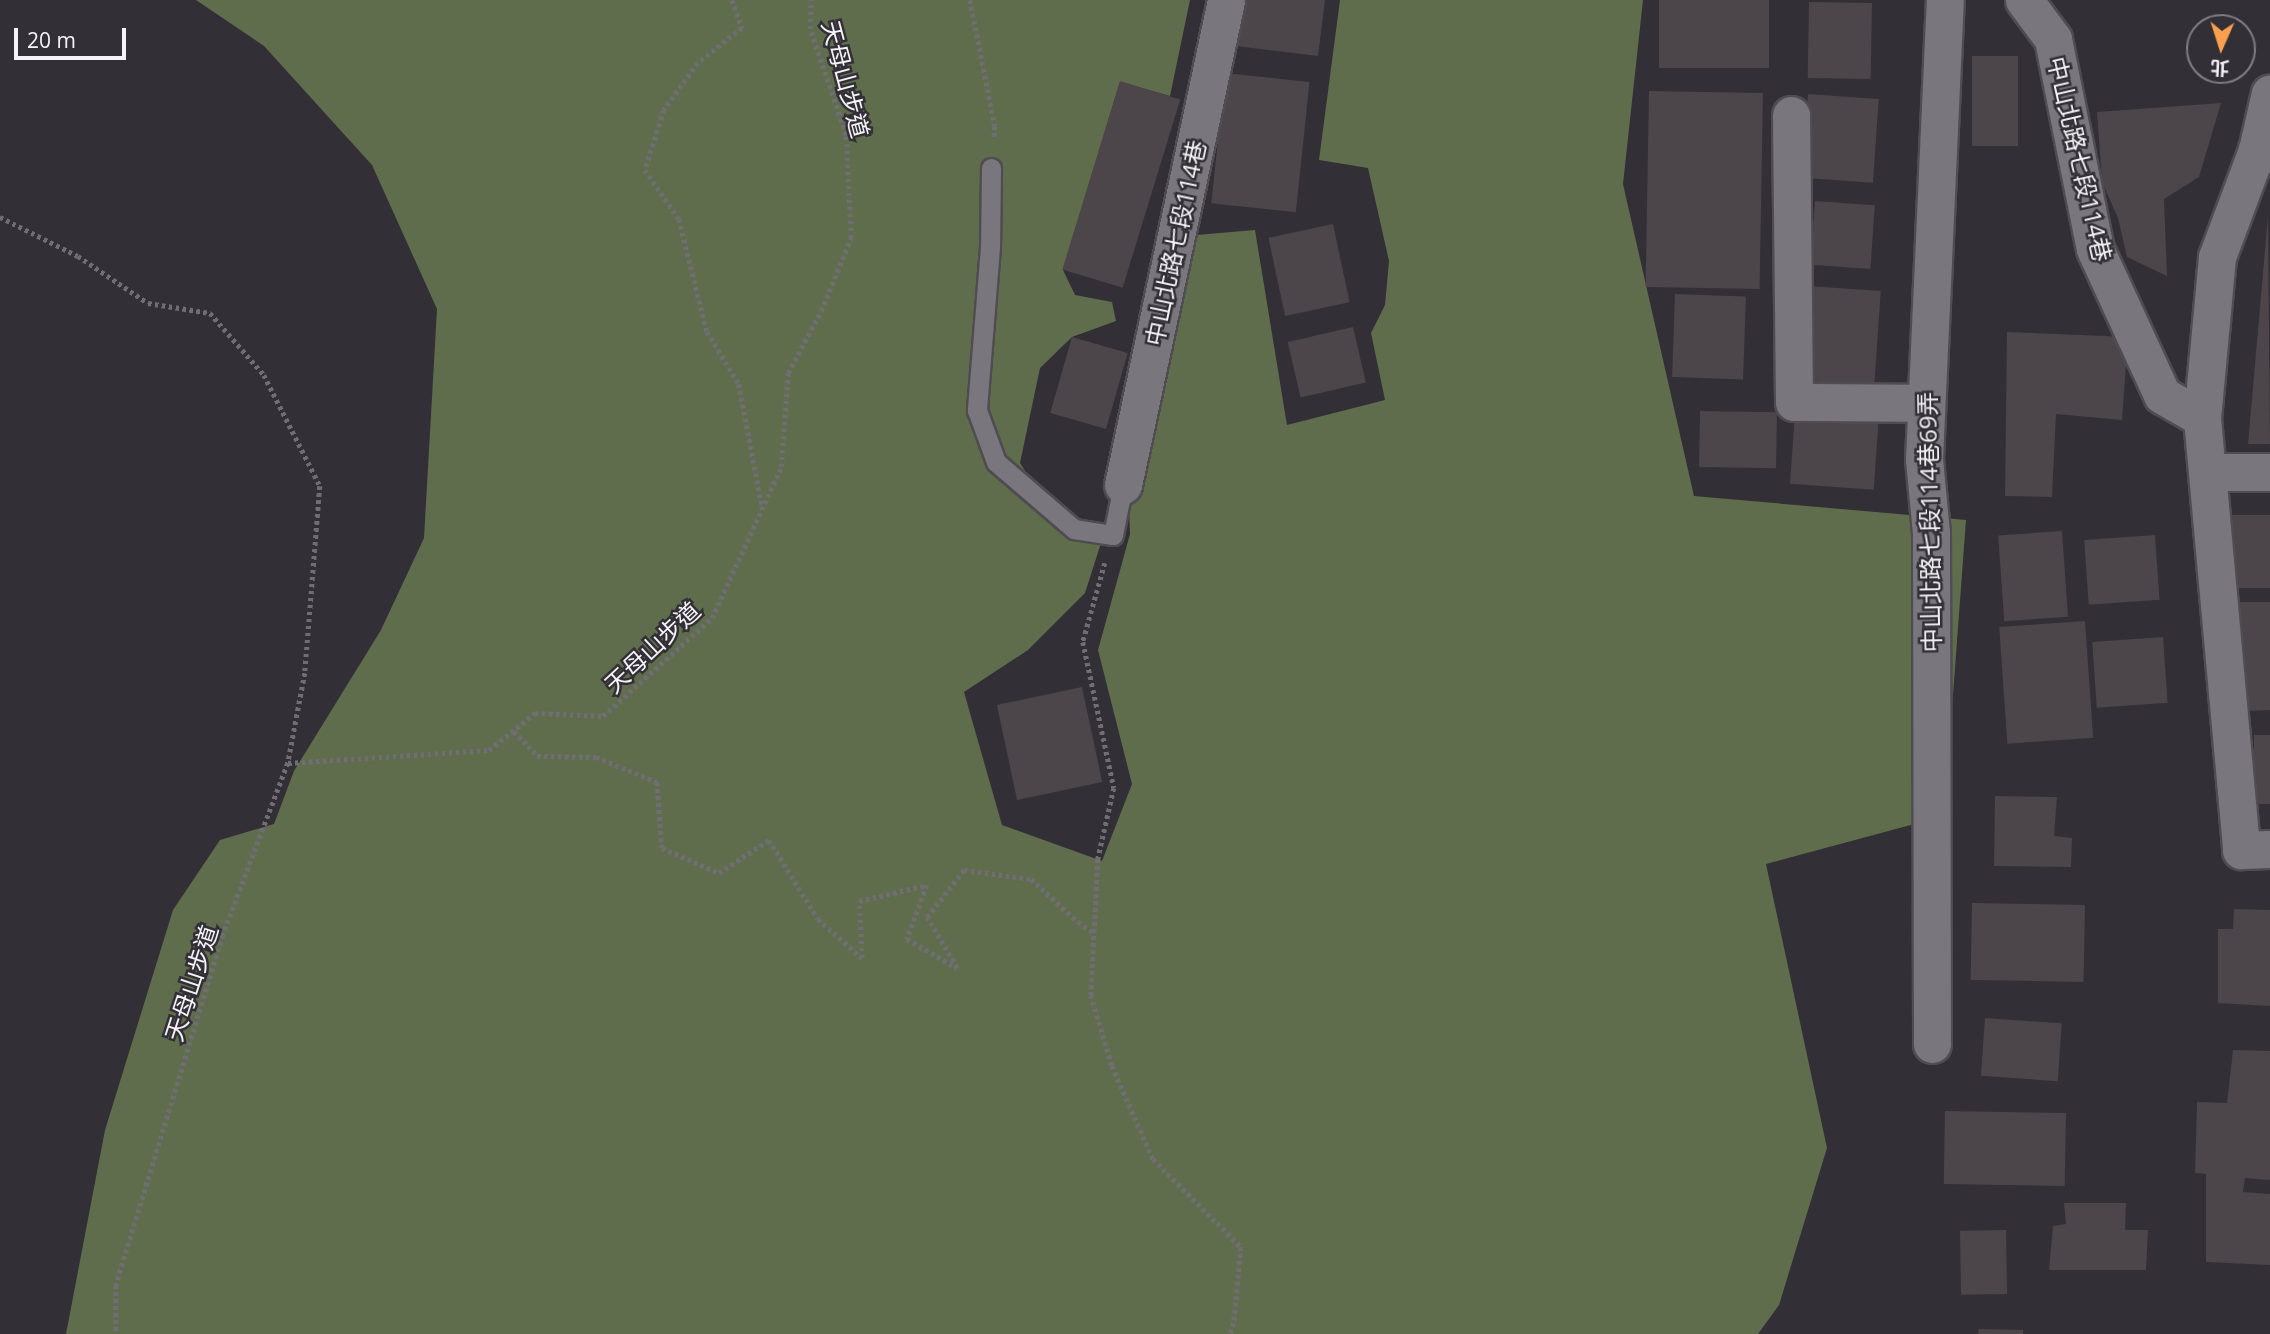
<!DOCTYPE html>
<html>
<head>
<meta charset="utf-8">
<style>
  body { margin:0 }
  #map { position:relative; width:2270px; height:1334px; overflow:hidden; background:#322f36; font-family:"Open Sans","Noto Sans TC",sans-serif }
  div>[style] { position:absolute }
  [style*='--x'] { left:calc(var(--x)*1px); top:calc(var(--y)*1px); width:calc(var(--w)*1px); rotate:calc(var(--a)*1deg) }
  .forest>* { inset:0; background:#5f6d4c }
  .building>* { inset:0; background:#4c454a; transform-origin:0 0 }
  .path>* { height:4.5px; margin-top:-2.25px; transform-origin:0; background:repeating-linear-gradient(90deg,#706d74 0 3.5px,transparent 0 7px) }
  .roads { filter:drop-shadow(2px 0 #4f4c52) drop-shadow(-2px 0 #4f4c52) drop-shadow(0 2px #4f4c52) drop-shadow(0 -2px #4f4c52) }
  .service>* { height:19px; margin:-9.5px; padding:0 9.5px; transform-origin:9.5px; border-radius:9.5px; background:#7a767e }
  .minor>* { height:37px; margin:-18.5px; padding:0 18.5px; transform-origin:18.5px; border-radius:18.5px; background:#7a767e }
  span { translate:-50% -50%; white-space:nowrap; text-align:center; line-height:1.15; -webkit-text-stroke:5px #322f36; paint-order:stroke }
  .street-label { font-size:24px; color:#f5f3f8 }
  .north { position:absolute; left:2186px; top:14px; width:70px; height:70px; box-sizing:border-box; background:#322f36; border:2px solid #807d84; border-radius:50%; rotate:183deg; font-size:19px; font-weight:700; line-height:28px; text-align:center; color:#f5f3f8 }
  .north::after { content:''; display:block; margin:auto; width:24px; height:32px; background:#f99f4d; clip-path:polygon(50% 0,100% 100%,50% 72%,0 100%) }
  .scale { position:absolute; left:14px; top:28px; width:112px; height:32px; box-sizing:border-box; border:4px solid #f5f3f8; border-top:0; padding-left:9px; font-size:21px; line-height:24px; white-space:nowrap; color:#f5f3f8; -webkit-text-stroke:5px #322f36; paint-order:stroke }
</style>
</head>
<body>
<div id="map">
  <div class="forest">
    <i style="clip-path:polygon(196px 0,1190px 0,1170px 96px,1120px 82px,1063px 270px,1075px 295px,1112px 302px,1116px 321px,1072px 337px,1040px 368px,1020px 463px,1070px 539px,1101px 543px,1085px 593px,1028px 650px,964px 692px,1002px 825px,1102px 861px,1132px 784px,1098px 650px,1130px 534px,1128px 484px,1173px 237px,1255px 230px,1287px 425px,1385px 400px,1371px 333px,1385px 305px,1389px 261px,1368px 168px,1319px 160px,1340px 0,1643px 0,1623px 184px,1694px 496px,1966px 520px,1944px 816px,1766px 864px,1827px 1148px,1779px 1305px,1758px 1334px,66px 1334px,105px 1130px,173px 910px,220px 840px,274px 824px,294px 771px,381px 630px,424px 538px,437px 309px,372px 165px,264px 46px)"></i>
  </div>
  <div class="building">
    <i style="clip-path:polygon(1242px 0,1325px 0,1318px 56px,1236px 46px)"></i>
    <i style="left:1659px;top:0;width:110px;height:68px"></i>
    <i style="left:1809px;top:2px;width:63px;height:76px;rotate:1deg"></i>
    <i style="left:1972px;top:56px;width:46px;height:90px"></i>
    <i style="left:1225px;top:73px;width:85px;height:131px;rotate:6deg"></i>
    <i style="left:1120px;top:81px;width:63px;height:197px;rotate:17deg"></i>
    <i style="left:1649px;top:91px;width:114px;height:196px;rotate:1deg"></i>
    <i style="left:1808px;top:94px;width:71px;height:84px;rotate:4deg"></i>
    <i style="clip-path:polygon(2221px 103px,2199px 177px,2164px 199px,2167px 276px,2127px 257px,2118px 218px,2102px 182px,2097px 112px)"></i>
    <i style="left:1815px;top:201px;width:60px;height:64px;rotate:4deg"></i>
    <i style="clip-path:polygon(2268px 216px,2270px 444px,2248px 444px)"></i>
    <i style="left:1333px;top:224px;width:80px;height:66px;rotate:78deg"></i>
    <i style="left:1808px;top:286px;width:73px;height:95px;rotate:4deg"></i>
    <i style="left:1675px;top:294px;width:71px;height:83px;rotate:2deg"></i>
    <i style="left:1353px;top:327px;width:57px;height:67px;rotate:77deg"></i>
    <i style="clip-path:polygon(2007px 332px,2128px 337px,2122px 420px,2056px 414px,2052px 497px,2005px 496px)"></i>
    <i style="left:1072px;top:337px;width:58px;height:79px;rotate:16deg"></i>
    <i style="left:1700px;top:411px;width:77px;height:56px;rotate:1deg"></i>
    <i style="left:1795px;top:412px;width:84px;height:72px;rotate:4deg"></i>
    <i style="left:2270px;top:515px;width:73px;height:41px;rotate:90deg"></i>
    <i style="left:2062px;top:531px;width:86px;height:64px;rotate:86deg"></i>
    <i style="left:2155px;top:535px;width:65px;height:71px;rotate:86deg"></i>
    <i style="clip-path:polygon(2238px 602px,2270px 602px,2270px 710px,2246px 711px)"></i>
    <i style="left:2085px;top:621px;width:117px;height:86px;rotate:86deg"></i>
    <i style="left:2163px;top:637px;width:66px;height:71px;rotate:86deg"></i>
    <i style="left:1082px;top:687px;width:97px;height:87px;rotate:78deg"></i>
    <i style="left:2270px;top:735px;width:69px;height:16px;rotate:90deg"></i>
    <i style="clip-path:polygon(1995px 796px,2057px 797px,2054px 836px,2072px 838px,2071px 867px,1994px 866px)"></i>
    <i style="left:1972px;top:903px;width:113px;height:77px;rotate:1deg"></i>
    <i style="clip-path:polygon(2234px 909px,2270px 910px,2270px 1006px,2218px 1003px,2218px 929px,2233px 929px)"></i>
    <i style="left:1985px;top:1018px;width:77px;height:58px;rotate:4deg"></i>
    <i style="clip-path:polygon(2233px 1050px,2270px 1051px,2270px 1180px,2245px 1178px,2243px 1192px,2270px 1194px,2270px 1265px,2206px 1262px,2206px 1174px,2195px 1173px,2197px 1102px,2227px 1103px)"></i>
    <i style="left:1945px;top:1111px;width:121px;height:73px;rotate:1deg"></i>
    <i style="clip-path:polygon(2064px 1203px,2126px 1203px,2125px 1230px,2148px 1230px,2146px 1270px,2049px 1270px,2053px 1226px,2066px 1224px)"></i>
    <i style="left:2006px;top:1230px;width:64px;height:46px;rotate:89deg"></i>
    <i style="clip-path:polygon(1979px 1329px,2023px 1330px,2023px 1334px,1978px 1334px)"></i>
  </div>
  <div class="path">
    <i style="--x:732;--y:0;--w:30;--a:70"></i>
    <i style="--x:742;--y:28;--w:56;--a:141.5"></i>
    <i style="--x:698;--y:63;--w:58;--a:125.9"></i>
    <i style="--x:664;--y:110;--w:63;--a:107.6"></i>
    <i style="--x:645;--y:170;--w:60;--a:55.2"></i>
    <i style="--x:679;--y:219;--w:116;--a:76.1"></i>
    <i style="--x:707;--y:332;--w:61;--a:58.4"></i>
    <i style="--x:739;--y:384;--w:125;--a:79.4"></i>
    <i style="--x:970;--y:0;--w:128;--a:78.8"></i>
    <i style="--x:995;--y:126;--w:14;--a:94"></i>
    <i style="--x:0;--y:217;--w:87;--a:26.6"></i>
    <i style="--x:78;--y:256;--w:84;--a:33.9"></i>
    <i style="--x:148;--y:303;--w:63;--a:9.2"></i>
    <i style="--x:210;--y:313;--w:82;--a:48.9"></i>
    <i style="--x:264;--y:375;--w:124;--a:63.2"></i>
    <i style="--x:320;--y:486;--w:188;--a:94.6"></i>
    <i style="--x:305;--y:673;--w:92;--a:100.7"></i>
    <i style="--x:288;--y:763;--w:184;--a:110.7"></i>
    <i style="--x:223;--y:935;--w:366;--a:107"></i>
    <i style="--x:116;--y:1285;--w:49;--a:90"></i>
    <i style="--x:1105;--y:563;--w:82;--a:105.6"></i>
    <i style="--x:1083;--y:642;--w:149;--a:78"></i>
    <i style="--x:1114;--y:788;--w:73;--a:102.7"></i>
    <i style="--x:1098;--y:859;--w:136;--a:92.9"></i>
    <i style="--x:1091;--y:995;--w:74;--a:73.5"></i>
    <i style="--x:1112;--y:1066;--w:102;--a:66.2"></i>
    <i style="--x:1153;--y:1159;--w:124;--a:45"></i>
    <i style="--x:1241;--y:1247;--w:76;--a:95.3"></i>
    <i style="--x:1234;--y:1323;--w:12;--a:110"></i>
    <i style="--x:514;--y:731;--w:34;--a:47"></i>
    <i style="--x:537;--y:756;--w:59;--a:1"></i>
    <i style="--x:596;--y:757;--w:66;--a:22.3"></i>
    <i style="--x:657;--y:782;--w:66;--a:85.7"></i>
    <i style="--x:662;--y:848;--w:62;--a:23.7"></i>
    <i style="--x:719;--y:873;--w:60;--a:-33.4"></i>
    <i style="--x:769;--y:840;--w:93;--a:58.2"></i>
    <i style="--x:818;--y:919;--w:59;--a:41.6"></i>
    <i style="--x:862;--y:958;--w:57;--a:-93"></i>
    <i style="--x:859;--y:901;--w:70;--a:-13.2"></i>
    <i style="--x:927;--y:885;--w:58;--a:110.3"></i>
    <i style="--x:907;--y:939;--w:58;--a:30.1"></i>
    <i style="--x:957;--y:968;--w:59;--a:-120.5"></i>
    <i style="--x:927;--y:917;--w:60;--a:-51.8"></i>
    <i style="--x:964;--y:870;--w:68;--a:7.7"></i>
    <i style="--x:1031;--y:879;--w:64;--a:42.5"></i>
    <i style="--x:1078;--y:922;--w:19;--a:35"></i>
    <i style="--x:288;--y:763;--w:201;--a:-3.7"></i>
    <i style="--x:489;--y:750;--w:59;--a:-38.8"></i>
    <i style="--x:535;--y:713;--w:68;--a:2.5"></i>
    <i style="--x:603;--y:716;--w:147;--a:-42"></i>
    <i style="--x:712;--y:618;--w:166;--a:-65.4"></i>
    <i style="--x:781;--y:467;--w:94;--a:-85.7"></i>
    <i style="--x:788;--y:373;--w:70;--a:-62"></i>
    <i style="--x:821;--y:311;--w:79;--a:-67.7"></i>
    <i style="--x:851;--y:238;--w:103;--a:-92.8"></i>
    <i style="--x:846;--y:135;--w:112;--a:-108.8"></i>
    <i style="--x:810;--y:29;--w:29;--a:-88"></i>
  </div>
  <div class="roads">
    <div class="service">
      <i style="--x:991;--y:168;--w:79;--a:90.7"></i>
      <i style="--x:990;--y:247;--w:164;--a:94.6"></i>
      <i style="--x:977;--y:410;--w:55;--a:69.9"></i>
      <i style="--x:996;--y:462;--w:103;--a:40.7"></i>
      <i style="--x:1074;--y:529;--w:39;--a:9"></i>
      <i style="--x:1113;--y:535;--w:51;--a:-78.7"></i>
    </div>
    <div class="minor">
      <i style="--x:2024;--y:0;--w:49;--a:53.4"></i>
      <i style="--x:2053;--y:39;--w:214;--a:78.7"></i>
      <i style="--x:2095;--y:249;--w:161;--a:65.3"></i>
      <i style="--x:2162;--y:395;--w:46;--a:29.9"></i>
      <i style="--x:1791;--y:115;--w:287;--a:89.4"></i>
      <i style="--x:1794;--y:402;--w:132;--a:0.4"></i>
      <i style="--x:2257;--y:150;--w:58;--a:-77.2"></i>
      <i style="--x:2270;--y:154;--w:14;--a:-163"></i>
      <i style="--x:2257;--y:150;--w:114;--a:110.5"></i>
      <i style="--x:2217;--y:257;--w:162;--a:95.3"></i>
      <i style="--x:2202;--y:418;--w:434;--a:84.8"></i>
      <i style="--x:2241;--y:850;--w:29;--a:-2"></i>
      <i style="--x:2208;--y:472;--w:62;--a:0"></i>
      <i style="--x:1123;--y:485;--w:496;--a:-78"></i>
      <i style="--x:1932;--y:1044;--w:511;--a:-90.11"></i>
      <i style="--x:1931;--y:533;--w:74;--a:-95.4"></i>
      <i style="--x:1924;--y:459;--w:459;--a:-87.4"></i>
    </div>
  </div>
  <div class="street-label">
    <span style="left:846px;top:79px;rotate:75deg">天母山步道</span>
    <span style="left:2080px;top:159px;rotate:77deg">中山北路七段114巷</span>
    <span style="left:1175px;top:243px;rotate:-78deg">中山北路七段114巷</span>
    <span style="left:1929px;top:522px;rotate:-91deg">中山北路七段114巷69弄</span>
    <span style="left:652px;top:647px;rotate:-43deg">天母山步道</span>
    <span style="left:191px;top:983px;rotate:-72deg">天母山步道</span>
  </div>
  <div class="north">北</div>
  <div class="scale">20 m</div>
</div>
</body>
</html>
